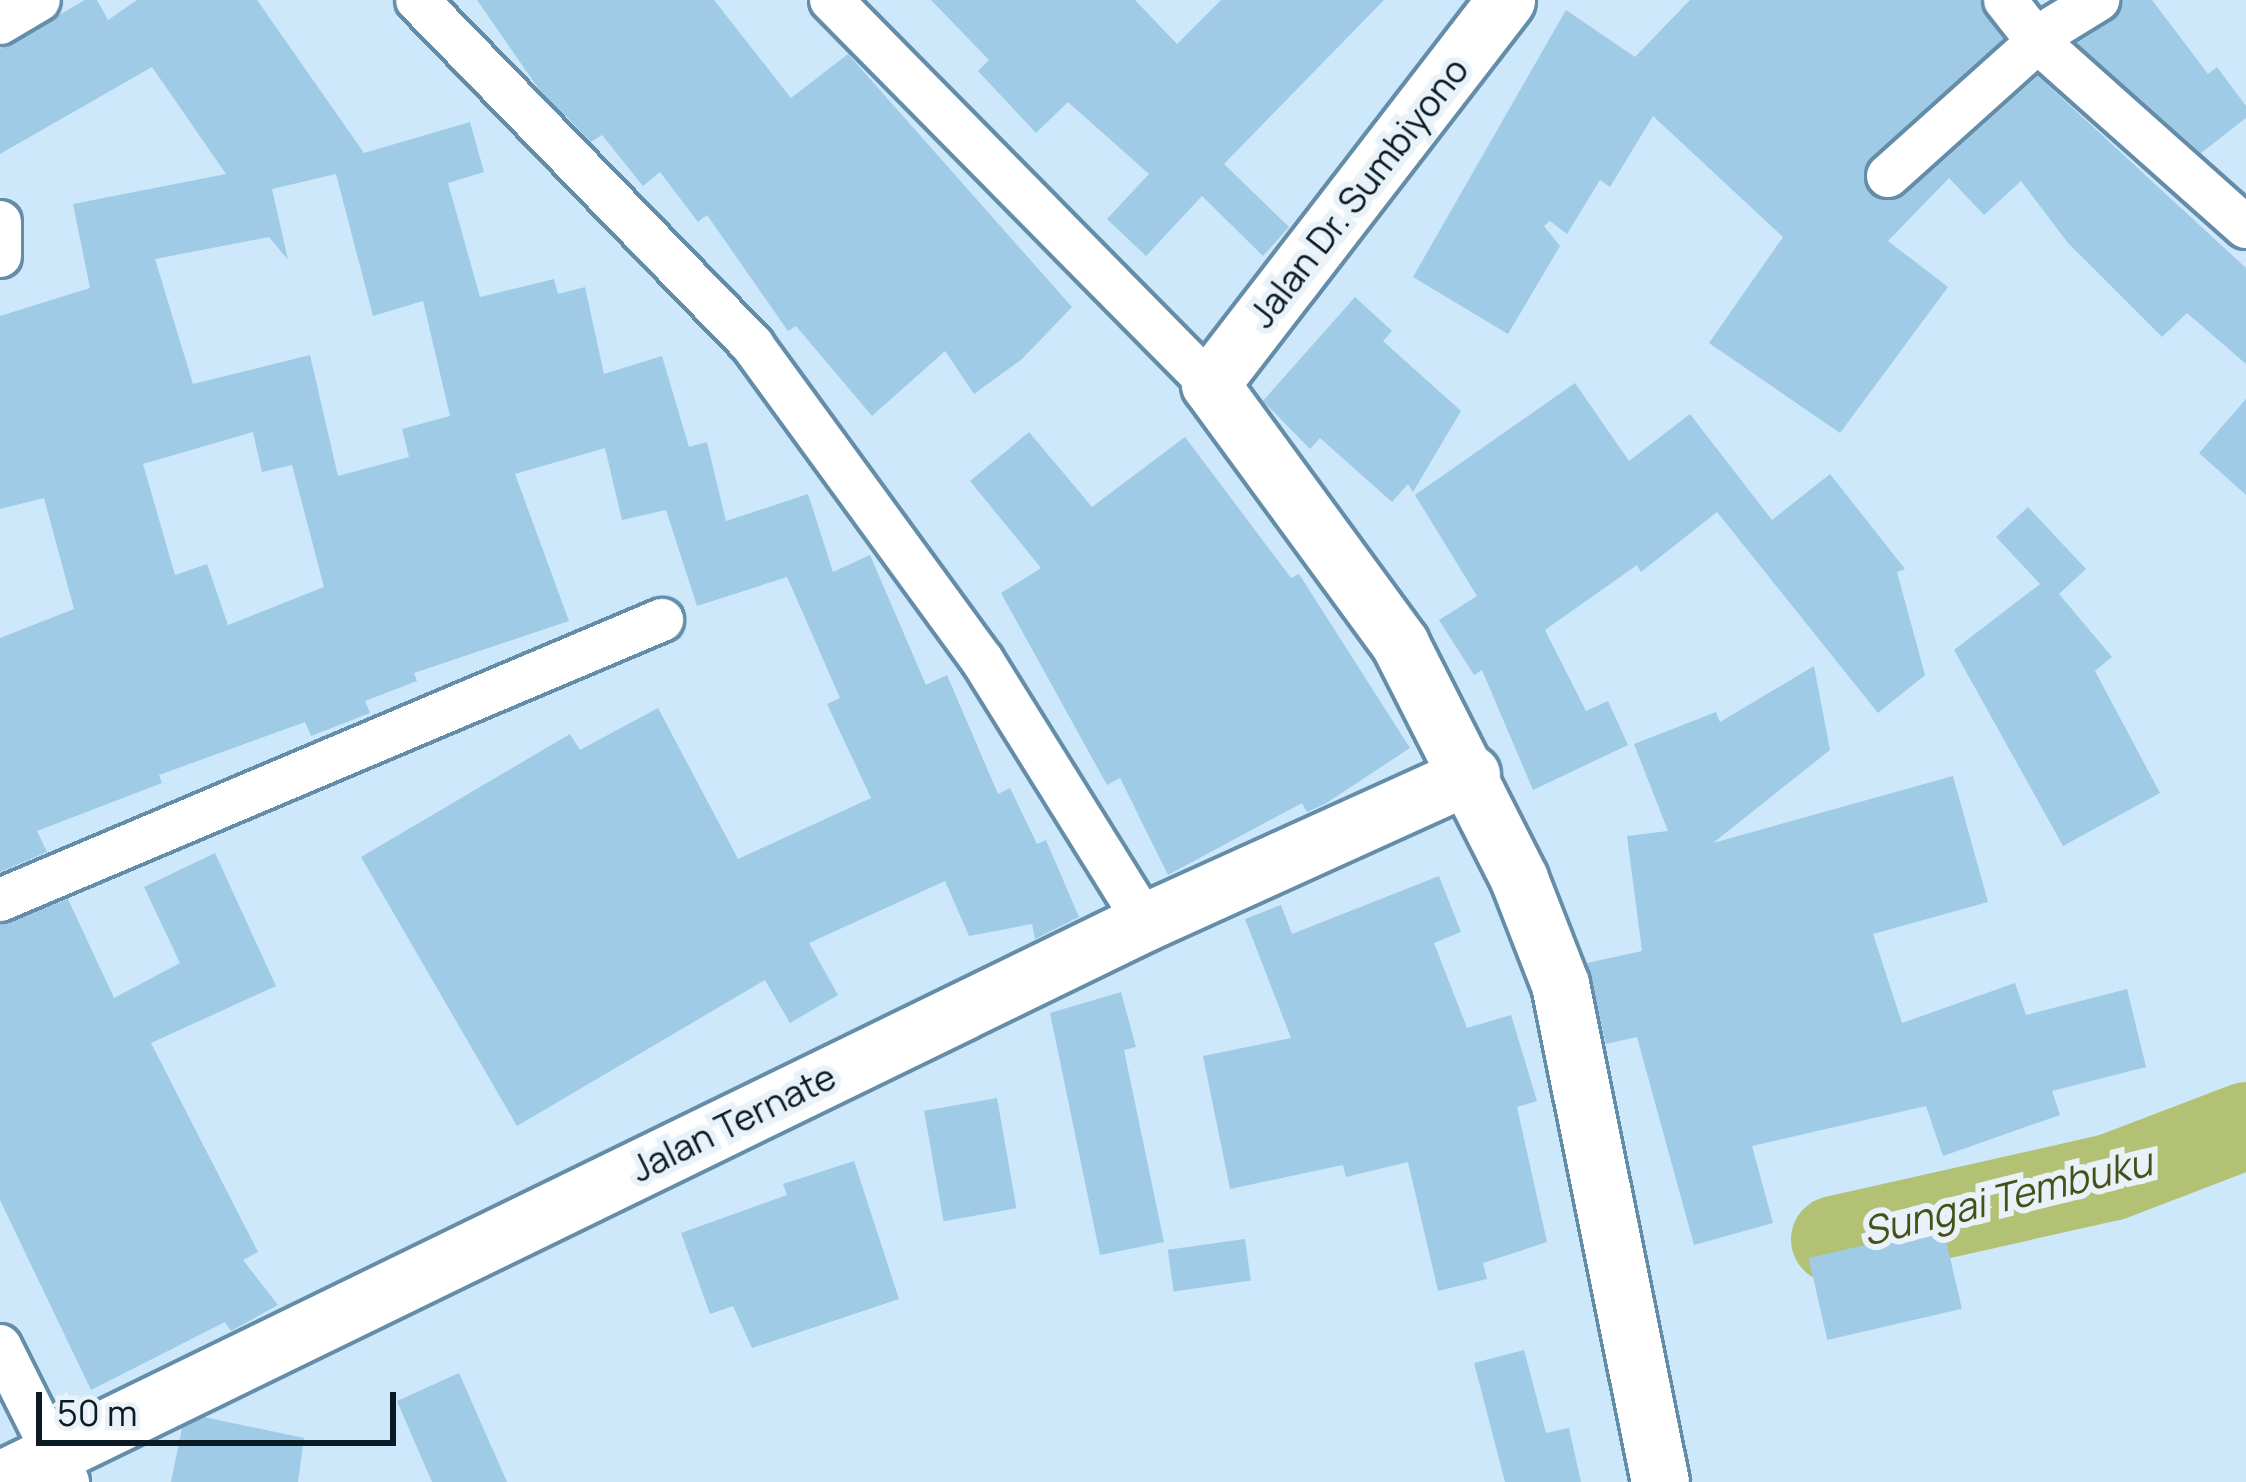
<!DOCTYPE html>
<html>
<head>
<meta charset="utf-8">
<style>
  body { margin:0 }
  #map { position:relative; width:2246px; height:1482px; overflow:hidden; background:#cde8fa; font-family:Manrope,sans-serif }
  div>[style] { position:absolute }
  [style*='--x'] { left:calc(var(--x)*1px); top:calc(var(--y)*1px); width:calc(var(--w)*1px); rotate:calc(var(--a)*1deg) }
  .river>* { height:87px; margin:-43.5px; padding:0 43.5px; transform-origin:43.5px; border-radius:43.5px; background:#b3c175 }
  .building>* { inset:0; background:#9fcbe7; transform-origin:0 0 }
  .roads { filter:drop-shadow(3px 0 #648da9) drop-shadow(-3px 0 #648da9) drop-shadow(0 3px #648da9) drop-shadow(0 -3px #648da9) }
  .street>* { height:42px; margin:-21px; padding:0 21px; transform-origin:21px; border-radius:21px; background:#fff }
  .secondary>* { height:57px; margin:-28.5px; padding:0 28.5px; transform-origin:28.5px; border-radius:28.5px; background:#fff }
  span { translate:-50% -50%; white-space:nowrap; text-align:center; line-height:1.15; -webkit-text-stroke:12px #e9f2f8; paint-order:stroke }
  .street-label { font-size:36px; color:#0a1b25 }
  .water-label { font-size:39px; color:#485019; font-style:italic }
  .scale { position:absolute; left:36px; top:1392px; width:360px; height:54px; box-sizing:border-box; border:6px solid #0a1b25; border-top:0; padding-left:15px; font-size:36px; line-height:42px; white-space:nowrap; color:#0a1b25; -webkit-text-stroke:9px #e9f2f8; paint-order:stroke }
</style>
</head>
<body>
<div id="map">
  <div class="river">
    <i style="--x:1834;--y:1239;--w:283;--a:-12.7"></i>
    <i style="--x:2110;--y:1177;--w:146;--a:-20.9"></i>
  </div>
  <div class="building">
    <i style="clip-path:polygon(evenodd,85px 0,97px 0,108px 20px,137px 0,257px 0,364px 153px,470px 122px,484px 172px,448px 183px,480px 297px,554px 279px,558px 294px,585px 287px,604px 374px,662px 356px,689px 447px,707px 442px,726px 521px,808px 494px,833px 572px,870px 555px,926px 685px,947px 675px,998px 794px,1010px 788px,1037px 844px,1046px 840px,1079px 917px,1035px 939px,1032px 924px,969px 936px,945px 881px,809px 943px,838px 995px,790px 1023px,765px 980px,517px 1126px,361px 857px,570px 734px,580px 750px,658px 708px,738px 859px,871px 798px,827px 704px,840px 698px,787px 577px,697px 606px,666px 510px,622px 520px,605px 448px,515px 474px,569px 621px,414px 673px,417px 681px,365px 701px,370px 713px,311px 736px,305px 722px,159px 775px,162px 783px,37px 831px,47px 852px,0 872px,0 638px,74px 609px,44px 498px,0 509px,0 316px,90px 288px,73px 204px,226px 174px,152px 67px,0 154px,0 49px,85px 0,336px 174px,373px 316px,423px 301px,450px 416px,402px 429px,409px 457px,338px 476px,310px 355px,193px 384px,155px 259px,269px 237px,288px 260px,272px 189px,336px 174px,85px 0,253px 432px,262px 472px,292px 465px,324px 587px,228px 625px,207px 564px,175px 575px,143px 464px,253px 432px)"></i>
    <i style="clip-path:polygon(477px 0,714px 0,791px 98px,848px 54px,1072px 307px,1022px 359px,974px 394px,945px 351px,872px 416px,796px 326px,788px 331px,707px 215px,698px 222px,660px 172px,643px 186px,602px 135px,591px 142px,538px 88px)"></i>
    <i style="clip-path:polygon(931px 0,1135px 0,1177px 44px,1221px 0,1384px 0,1224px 164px,1289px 227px,1263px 256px,1202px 196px,1146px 256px,1107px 219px,1149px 174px,1068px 102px,1036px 133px,978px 71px,989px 60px)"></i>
    <i style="clip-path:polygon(1690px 0,1980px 0,2003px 39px,1871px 157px,1864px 169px,1868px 192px,1881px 200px,1904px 196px,2038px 76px,2246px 268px,2246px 364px,2187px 313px,2162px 337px,2068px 243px,2021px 181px,1984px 215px,1949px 178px,1888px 241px,1948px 287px,1840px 433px,1709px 343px,1783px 237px,1653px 116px,1610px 187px,1600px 180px,1567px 234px,1550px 221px,1544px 226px,1560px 246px,1508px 334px,1413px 277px,1566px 10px,1635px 57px)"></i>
    <i style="clip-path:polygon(2123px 0,2152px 0,2208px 74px,2217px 67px,2246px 106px,2246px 118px,2201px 153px,2077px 43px,2112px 21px)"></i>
    <i style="clip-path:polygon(1355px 297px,1392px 331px,1383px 341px,1461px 411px,1413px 492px,1408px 484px,1392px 502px,1320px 438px,1310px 449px,1263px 401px)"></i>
    <i style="clip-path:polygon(1575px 383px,1629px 461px,1690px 414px,1772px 520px,1830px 474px,1905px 569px,1897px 572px,1925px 675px,1878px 713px,1717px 512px,1641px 572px,1637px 565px,1545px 630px,1586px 711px,1608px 701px,1628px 745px,1533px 790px,1482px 670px,1474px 675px,1439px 620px,1477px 596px,1415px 495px)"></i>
    <i style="clip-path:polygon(2246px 399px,2246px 495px,2199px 453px)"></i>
    <i style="clip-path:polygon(1029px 432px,1092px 507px,1185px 437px,1291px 578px,1299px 574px,1410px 748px,1325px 804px,1307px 812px,1302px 803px,1168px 875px,1120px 778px,1107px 785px,1001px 593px,1041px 568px,970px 481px)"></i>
    <i style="clip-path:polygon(2028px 507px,2086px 569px,2059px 594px,2112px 657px,2095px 671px,2160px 793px,2063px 846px,1954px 650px,2040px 584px,1996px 537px)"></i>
    <i style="clip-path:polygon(1814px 666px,1830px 750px,1713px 843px,1953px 776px,1988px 902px,1873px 934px,1902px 1023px,2015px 983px,2026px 1015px,2127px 989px,2146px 1067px,2052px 1091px,2060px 1115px,1943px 1156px,1926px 1106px,1752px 1146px,1773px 1223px,1694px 1245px,1637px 1037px,1606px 1044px,1587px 963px,1642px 951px,1627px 836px,1668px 831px,1634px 744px,1716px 712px,1720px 722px)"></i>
    <i style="clip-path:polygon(215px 853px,276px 986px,151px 1043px,258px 1252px,243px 1260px,278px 1305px,231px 1331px,225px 1322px,91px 1390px,0 1200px,0 925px,68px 899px,114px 998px,180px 963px,144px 887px)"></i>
    <i style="clip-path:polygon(1439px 876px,1461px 932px,1434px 943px,1467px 1028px,1511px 1015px,1537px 1101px,1517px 1107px,1547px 1242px,1483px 1263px,1487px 1279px,1438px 1291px,1408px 1162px,1346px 1177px,1343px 1165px,1230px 1189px,1203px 1056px,1291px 1038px,1245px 919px,1281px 905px,1292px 934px)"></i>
    <i style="clip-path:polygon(1121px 992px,1136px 1047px,1124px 1050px,1164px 1242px,1100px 1255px,1050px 1013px)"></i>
    <i style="left:997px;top:1098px;width:112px;height:74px;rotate:80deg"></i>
    <i style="clip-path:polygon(854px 1161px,899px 1299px,752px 1348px,733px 1306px,710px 1314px,681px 1233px,787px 1195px,783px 1184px)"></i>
    <i style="left:1943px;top:1227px;width:84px;height:138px;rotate:77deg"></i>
    <i style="left:1245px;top:1239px;width:42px;height:78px;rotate:82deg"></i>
    <i style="clip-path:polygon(1524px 1350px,1546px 1433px,1569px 1428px,1581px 1482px,1505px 1482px,1474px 1363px)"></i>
    <i style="clip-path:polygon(459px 1373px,507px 1482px,432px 1482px,397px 1401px)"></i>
    <i style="clip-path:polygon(204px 1417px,304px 1438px,298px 1482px,171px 1482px,182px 1428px)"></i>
  </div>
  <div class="roads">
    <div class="street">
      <i style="--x:417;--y:0;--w:482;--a:45.8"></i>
      <i style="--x:753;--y:346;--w:389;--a:53.9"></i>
      <i style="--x:982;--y:660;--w:309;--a:58.1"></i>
      <i style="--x:831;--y:0;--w:540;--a:45.38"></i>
      <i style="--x:2005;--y:0;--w:53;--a:51.8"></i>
      <i style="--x:2038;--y:42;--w:278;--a:41.7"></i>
      <i style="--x:0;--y:23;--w:45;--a:-30.5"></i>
      <i style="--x:1888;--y:176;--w:223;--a:-41.9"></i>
      <i style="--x:2054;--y:27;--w:52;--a:-31.5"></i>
      <i style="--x:0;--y:222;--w:34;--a:90"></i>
      <i style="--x:0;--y:900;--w:719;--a:-22.93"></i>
      <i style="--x:0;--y:1346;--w:152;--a:63.4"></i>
    </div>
    <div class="secondary">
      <i style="--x:1506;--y:0;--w:485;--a:127.6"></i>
      <i style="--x:1210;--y:384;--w:322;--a:53.8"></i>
      <i style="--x:1400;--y:644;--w:263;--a:63.1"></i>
      <i style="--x:1519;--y:879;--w:113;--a:68.7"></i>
      <i style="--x:1560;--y:984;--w:508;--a:78.65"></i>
      <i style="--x:0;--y:1480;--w:1274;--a:-25.98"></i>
      <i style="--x:1145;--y:922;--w:358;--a:-24.4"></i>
    </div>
  </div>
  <div class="street-label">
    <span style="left:1358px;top:192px;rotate:-52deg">Jalan Dr. Sumbiyono</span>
    <span style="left:733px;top:1122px;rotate:-26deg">Jalan Ternate</span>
  </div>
  <div class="water-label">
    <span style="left:2007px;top:1196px;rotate:-14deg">Sungai Tembuku</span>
  </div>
  <div class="scale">50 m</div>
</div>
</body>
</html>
